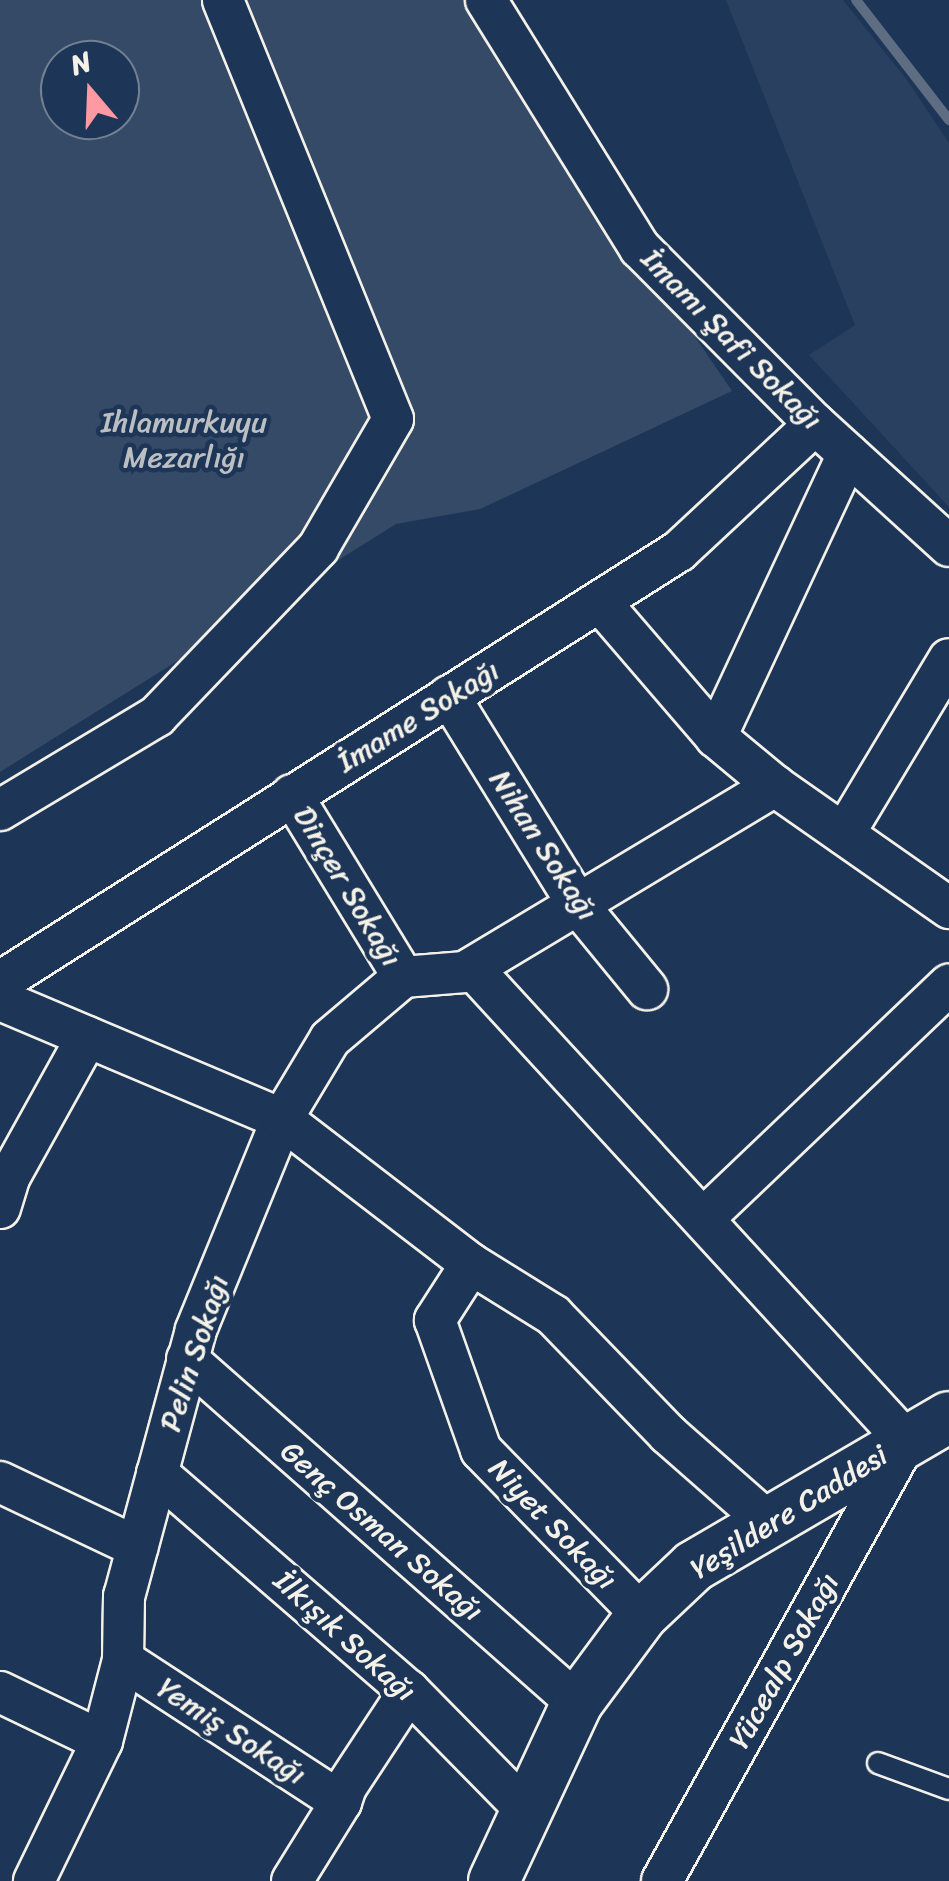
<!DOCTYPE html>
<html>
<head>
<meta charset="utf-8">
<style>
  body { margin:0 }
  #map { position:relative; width:949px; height:1881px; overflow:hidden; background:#1d3557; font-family:Sriracha,sans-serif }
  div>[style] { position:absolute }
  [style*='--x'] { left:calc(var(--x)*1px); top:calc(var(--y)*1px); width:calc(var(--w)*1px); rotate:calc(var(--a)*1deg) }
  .built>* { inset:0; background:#2a4060 }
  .green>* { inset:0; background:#354a67 }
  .stream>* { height:10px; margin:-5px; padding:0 5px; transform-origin:5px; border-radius:5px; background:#5e6d82 }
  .roads { filter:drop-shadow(2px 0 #f4f1e8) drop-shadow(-2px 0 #f4f1e8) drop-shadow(0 2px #f4f1e8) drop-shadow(0 -2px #f4f1e8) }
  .service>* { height:20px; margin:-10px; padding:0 10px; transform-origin:10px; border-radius:10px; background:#1d3557 }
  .minor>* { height:40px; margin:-20px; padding:0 20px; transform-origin:20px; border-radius:20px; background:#1d3557 }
  .tertiary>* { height:50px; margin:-25px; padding:0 25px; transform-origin:25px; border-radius:25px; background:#1d3557 }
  span { translate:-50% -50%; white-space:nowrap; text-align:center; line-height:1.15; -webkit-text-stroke:9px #1d3557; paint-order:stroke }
  .street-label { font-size:30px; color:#f4f1e8 }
  .park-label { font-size:30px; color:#bbbfc1 }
  .north { position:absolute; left:40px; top:40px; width:100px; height:100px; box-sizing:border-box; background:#1d3557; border:2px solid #738091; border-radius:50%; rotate:341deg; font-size:28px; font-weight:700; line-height:40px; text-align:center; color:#f4f1e8 }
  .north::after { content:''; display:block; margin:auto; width:35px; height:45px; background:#ff9aa2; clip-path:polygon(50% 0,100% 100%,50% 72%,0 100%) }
</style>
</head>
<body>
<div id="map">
  <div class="built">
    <i style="clip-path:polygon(726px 0,843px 0,907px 80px,949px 143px,949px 507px,809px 355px,855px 325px)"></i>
  </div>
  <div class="green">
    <i style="clip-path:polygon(evenodd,0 0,489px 0,541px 110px,732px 391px,480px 509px,396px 524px,0 772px,0 0,60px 60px,120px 60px,120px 120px,60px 120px,60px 60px)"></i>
  </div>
  <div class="stream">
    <i style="--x:856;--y:0;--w:152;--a:52.2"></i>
  </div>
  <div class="roads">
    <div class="service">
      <i style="--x:878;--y:1763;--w:76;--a:20.1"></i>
    </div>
    <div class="minor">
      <i style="--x:486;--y:0;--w:292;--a:58.2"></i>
      <i style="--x:640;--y:248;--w:248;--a:45.2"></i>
      <i style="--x:815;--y:424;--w:181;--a:42.3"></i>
      <i style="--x:600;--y:602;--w:178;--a:49.3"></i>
      <i style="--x:449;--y:696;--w:246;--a:58.3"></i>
      <i style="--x:578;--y:905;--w:109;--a:50.6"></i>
      <i style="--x:775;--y:786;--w:213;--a:35"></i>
      <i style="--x:292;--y:795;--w:213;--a:58.6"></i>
      <i style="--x:0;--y:810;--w:183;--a:-30.9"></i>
      <i style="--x:157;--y:716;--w:233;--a:-46.2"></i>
      <i style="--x:318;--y:548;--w:149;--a:-59.8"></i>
      <i style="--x:393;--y:419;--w:452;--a:-112.1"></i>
      <i style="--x:844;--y:834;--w:204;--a:-59"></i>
      <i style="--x:472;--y:968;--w:642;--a:47.46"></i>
      <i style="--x:906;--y:1441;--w:503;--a:119.01"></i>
      <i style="--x:0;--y:982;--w:804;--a:-32.41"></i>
      <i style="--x:679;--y:551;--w:186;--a:-43"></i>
      <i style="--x:0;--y:1000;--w:306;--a:22.9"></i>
      <i style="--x:282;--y:1119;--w:228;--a:112.2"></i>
      <i style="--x:196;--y:1330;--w:276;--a:105.1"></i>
      <i style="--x:124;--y:1596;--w:64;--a:90.9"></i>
      <i style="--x:123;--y:1660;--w:84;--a:104.5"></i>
      <i style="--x:102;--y:1741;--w:156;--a:115.9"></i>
      <i style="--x:0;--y:1208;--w:34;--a:-73"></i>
      <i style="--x:10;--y:1176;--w:159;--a:-61"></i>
      <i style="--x:703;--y:1219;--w:340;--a:-43.6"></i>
      <i style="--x:471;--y:1264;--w:67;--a:122.7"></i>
      <i style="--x:435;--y:1320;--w:138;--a:70.5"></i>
      <i style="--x:481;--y:1450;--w:231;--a:45.7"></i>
      <i style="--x:187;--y:1359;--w:520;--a:41.41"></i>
      <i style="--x:157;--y:1473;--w:333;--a:40.9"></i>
      <i style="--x:409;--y:1691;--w:164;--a:45.5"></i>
      <i style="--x:0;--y:1482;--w:152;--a:25.4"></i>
      <i style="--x:767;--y:1521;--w:132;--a:-138.7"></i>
      <i style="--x:668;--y:1434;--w:165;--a:-134"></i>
      <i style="--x:553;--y:1315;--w:97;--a:-148.1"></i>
      <i style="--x:471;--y:1264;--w:238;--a:-142.5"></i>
      <i style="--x:282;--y:1119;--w:93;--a:-59"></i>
      <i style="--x:330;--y:1039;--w:96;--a:-40.3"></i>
      <i style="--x:403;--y:977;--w:62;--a:-4.6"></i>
      <i style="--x:465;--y:972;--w:362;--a:-31"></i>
      <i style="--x:775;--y:786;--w:77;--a:-140.3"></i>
      <i style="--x:716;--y:737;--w:312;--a:-65"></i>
      <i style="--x:123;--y:1660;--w:260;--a:33.1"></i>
      <i style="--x:0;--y:1692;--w:113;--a:25.7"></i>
      <i style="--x:292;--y:1881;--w:93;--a:-58.2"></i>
      <i style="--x:341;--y:1802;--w:16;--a:-72"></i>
      <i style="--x:346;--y:1787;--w:115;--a:-56.7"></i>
    </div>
    <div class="tertiary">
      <i style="--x:494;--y:1881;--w:196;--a:-65"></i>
      <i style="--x:577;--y:1703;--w:109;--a:-53.5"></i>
      <i style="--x:642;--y:1615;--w:71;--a:-43.3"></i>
      <i style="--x:694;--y:1566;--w:295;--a:-30.3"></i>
    </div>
  </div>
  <div class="street-label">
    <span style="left:732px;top:339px;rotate:45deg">İmamı Şafi Sokağı</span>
    <span style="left:418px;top:716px;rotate:-32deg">İmame Sokağı</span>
    <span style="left:544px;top:845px;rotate:57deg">Nihan Sokağı</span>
    <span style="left:348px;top:886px;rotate:59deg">Dinçer Sokağı</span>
    <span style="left:194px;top:1353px;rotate:-72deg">Pelin Sokağı</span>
    <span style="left:789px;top:1512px;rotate:-32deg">Yeşildere Caddesi</span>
    <span style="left:553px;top:1524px;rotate:46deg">Niyet Sokağı</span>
    <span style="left:382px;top:1531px;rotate:41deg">Genç Osman Sokağı</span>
    <span style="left:345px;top:1636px;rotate:42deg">İlkışık Sokağı</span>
    <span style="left:784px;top:1661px;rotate:-61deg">Yücealp Sokağı</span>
    <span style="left:232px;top:1731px;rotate:33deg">Yemiş Sokağı</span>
  </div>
  <div class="park-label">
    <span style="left:184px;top:439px">Ihlamurkuyu<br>Mezarlığı</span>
  </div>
  <div class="north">N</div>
</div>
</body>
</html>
